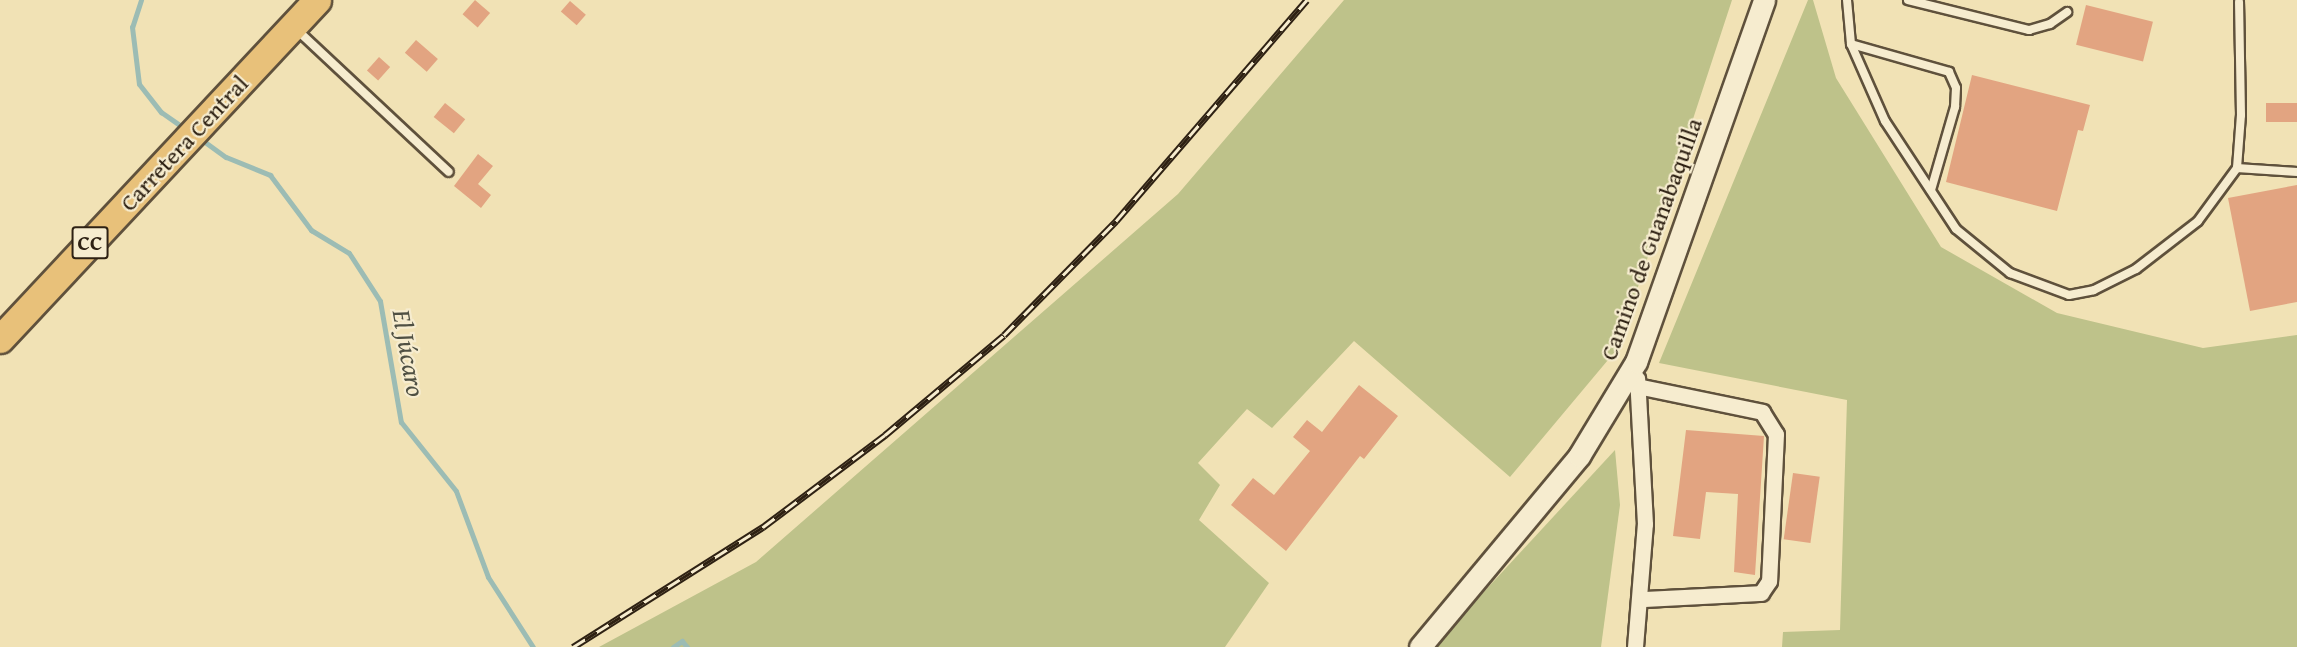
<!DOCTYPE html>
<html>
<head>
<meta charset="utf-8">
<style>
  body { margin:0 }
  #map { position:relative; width:2297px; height:647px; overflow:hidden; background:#f1e2b5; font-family:"Gentium Book Plus",serif }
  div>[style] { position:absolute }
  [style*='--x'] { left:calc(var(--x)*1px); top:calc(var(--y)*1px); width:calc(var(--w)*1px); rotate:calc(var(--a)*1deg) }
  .green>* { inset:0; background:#bec28a }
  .stream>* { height:5px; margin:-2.5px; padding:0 2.5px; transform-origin:2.5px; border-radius:2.5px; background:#9cbcb4 }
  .building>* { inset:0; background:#e2a481; transform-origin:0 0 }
  .roads { filter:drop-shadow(2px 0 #5f513c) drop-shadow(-2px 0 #5f513c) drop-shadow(0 2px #5f513c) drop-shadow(0 -2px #5f513c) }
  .lane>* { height:8px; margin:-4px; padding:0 4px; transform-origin:4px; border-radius:4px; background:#f6eccf }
  .street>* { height:15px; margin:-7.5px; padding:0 7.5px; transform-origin:7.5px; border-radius:7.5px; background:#f6eccf }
  .secondary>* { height:21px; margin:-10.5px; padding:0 10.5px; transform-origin:10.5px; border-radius:10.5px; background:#f6eccf }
  .highway>* { height:27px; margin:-13.5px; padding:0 13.5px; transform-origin:13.5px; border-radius:13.5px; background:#e8c17a }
  .rail>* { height:7px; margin-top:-3.5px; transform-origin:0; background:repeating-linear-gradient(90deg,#f6eccf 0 14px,#2e2113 0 28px); box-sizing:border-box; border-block:2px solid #2e2113 }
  span { translate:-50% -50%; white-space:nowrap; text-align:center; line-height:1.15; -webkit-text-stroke:4.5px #f6eccf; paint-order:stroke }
  .shield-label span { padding:2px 4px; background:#f6eccf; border:2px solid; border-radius:4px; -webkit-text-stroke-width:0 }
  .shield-label { font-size:22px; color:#2e2113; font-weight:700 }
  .street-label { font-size:24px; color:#2e2113 }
  .water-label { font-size:26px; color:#4f5043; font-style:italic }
</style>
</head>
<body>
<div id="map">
  <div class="green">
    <i style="clip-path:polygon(1344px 0,1732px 0,1618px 348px,1510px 477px,1354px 341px,1272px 428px,1247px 409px,1198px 463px,1220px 485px,1199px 520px,1269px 583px,1225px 647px,599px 647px,756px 562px,1178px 194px)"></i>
    <i style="clip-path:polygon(1808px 0,1813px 0,1836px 78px,1941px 247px,2057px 313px,2203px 348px,2297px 335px,2297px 647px,1782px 647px,1783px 632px,1840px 630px,1847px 400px,1659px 363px)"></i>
    <i style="clip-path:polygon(1615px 450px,1620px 505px,1601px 647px,1433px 647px)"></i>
  </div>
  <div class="stream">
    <i style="--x:141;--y:0;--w:28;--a:108"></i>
    <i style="--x:132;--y:27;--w:57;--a:83"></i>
    <i style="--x:139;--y:84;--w:36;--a:52"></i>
    <i style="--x:161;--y:112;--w:29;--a:35"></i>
    <i style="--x:198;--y:137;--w:34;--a:36"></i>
    <i style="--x:226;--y:157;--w:48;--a:22.2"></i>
    <i style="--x:270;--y:175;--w:69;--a:53.3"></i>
    <i style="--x:311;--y:230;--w:44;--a:31.2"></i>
    <i style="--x:349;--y:253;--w:57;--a:57.1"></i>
    <i style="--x:380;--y:301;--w:123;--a:80.2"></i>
    <i style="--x:401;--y:422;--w:88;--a:51.4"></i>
    <i style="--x:456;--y:491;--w:92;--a:69.6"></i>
    <i style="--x:488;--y:577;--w:83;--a:57.3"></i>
    <i style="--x:673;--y:647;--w:11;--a:-34"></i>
    <i style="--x:682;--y:641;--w:8;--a:50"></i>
  </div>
  <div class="building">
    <i style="left:475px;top:0;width:20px;height:19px;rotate:41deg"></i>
    <i style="left:570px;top:1px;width:21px;height:14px;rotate:41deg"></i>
    <i style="left:2086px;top:5px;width:69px;height:41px;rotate:14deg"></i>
    <i style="left:416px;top:40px;width:29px;height:17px;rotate:41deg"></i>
    <i style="left:379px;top:57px;width:15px;height:18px;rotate:42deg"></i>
    <i style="clip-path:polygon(1972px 75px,2090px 105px,2083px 131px,2078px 130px,2057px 211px,1946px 182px)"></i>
    <i style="left:445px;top:103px;width:26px;height:18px;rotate:39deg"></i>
    <i style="left:2266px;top:103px;width:31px;height:19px"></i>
    <i style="clip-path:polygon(478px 154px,493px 166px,478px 184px,491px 195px,481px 208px,454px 186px)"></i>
    <i style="clip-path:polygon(2297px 185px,2297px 302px,2250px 311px,2228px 198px)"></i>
    <i style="clip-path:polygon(1359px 385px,1398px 416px,1364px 459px,1360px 456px,1286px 551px,1231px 505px,1253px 478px,1274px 495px,1310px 451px,1293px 437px,1307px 420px,1322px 432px)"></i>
    <i style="clip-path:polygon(1686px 430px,1764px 436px,1755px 575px,1734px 572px,1738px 494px,1706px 492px,1700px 539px,1673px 536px)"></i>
    <i style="left:1793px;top:473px;width:27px;height:67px;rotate:8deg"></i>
  </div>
  <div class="roads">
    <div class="lane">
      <i style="--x:1847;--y:0;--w:44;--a:84.8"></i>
      <i style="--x:1851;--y:44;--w:84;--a:66.2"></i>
      <i style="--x:1885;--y:121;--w:129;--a:56.7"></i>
      <i style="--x:1956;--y:229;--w:70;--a:39.2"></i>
      <i style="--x:2010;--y:273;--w:63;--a:20.4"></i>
      <i style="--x:2069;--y:295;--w:25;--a:-11"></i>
      <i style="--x:2094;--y:290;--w:47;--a:-26.6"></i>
      <i style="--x:2136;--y:269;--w:78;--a:-37.7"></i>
      <i style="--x:2198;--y:221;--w:66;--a:-53.7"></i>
      <i style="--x:2237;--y:168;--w:53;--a:-85.7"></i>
      <i style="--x:2241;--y:115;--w:113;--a:-91"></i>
      <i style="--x:1908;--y:0;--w:125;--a:13.9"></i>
      <i style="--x:2029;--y:30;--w:22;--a:-16"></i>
      <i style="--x:2050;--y:24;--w:21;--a:-35"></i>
      <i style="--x:296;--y:29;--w:209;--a:43.1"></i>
      <i style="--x:1851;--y:44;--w:102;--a:15.9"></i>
      <i style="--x:1949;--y:72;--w:17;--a:66"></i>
      <i style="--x:1956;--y:88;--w:19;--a:93"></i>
      <i style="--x:1955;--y:107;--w:86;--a:106.1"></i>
      <i style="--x:2237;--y:168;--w:60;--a:3.8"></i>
    </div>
    <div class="street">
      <i style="--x:1637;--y:386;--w:128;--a:11.7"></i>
      <i style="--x:1762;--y:412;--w:26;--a:58"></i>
      <i style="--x:1776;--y:434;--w:147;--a:92.7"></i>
      <i style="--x:1769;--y:581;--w:14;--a:124"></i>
      <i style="--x:1761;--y:593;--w:119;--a:177.1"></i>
      <i style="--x:1635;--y:647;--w:123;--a:-85.4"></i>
      <i style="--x:1645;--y:524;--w:146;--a:-93.1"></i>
    </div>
    <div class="secondary">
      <i style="--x:1420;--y:647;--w:249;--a:-50.2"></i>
      <i style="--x:1579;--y:456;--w:110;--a:-58.8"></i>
      <i style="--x:1636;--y:362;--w:384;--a:-70.5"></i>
    </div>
    <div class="highway">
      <i style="--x:0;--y:339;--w:464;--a:-46.9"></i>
    </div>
  </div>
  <div class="rail">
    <i style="--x:573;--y:647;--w:225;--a:-32.3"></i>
    <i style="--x:763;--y:527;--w:153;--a:-37"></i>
    <i style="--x:885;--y:435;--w:155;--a:-40"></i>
    <i style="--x:1004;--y:335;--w:160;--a:-45.5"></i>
    <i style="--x:1116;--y:221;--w:292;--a:-49.2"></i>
  </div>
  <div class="shield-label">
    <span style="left:90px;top:243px">CC</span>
  </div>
  <div class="street-label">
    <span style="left:184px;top:143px;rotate:-47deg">Carretera Central</span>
    <span style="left:1651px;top:239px;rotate:-70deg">Camino de Guanabaquilla</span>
  </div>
  <div class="water-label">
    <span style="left:409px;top:353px;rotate:80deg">El Júcaro</span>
  </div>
</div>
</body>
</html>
